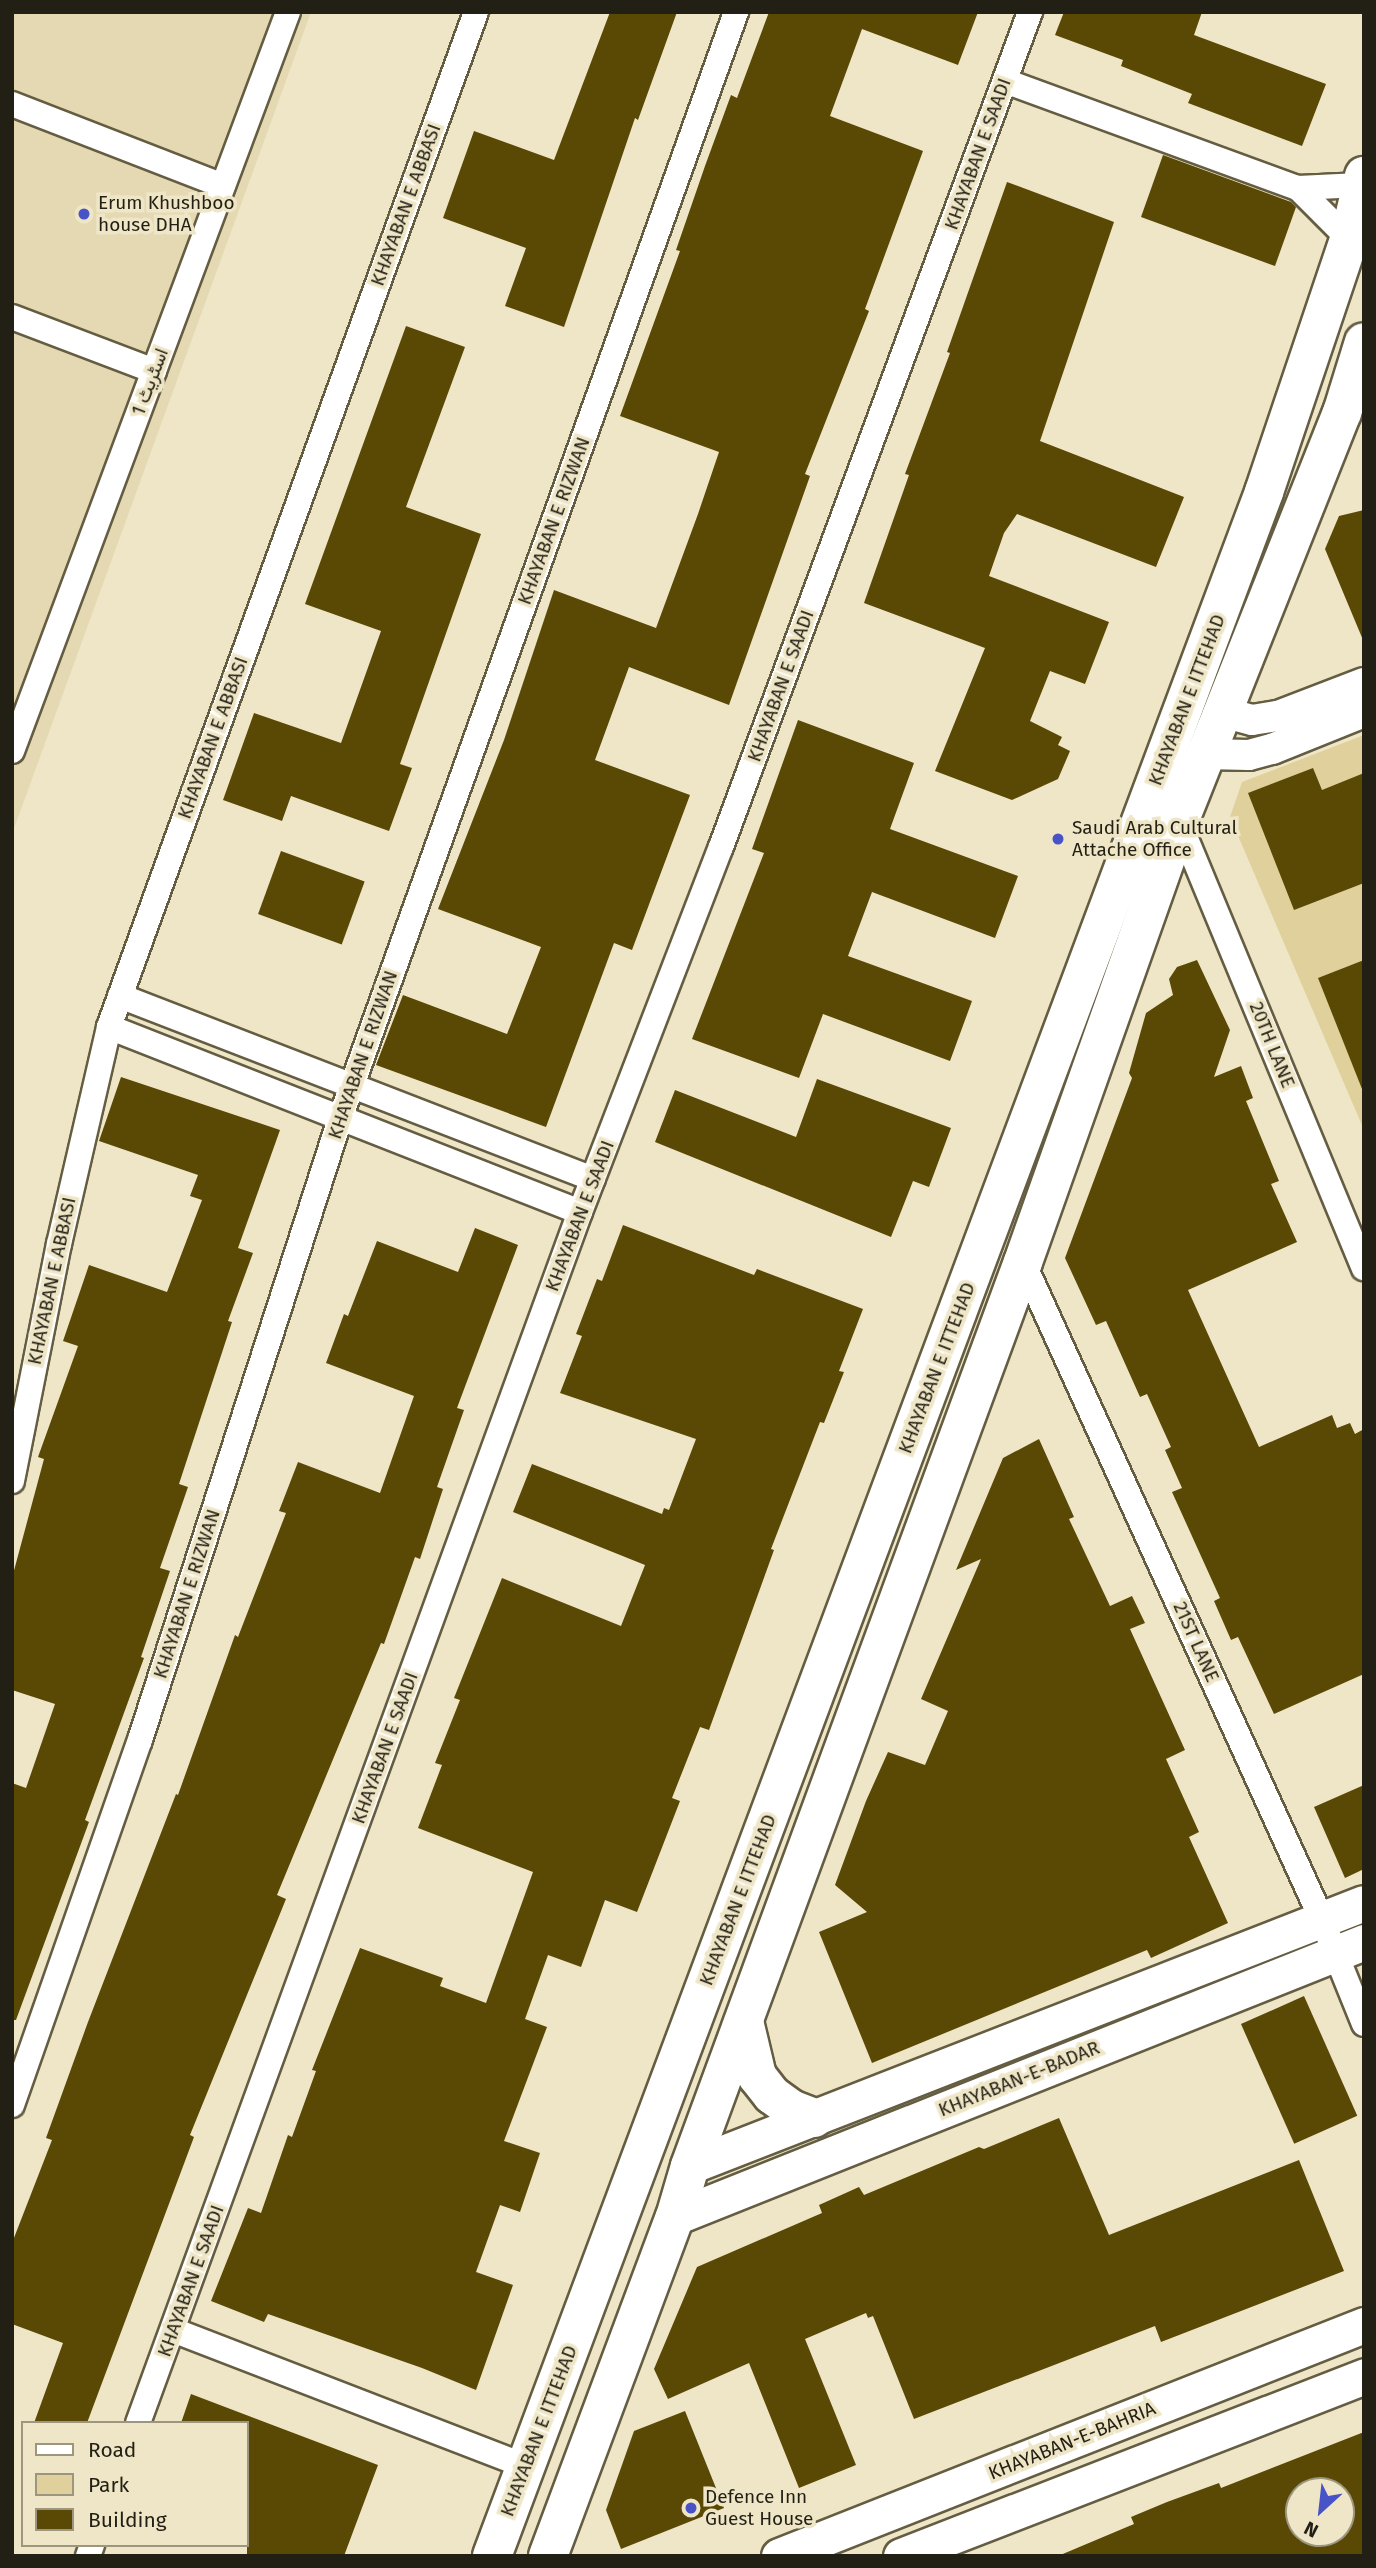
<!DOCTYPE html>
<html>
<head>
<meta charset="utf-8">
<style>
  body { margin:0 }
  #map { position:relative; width:1376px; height:2568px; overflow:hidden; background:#efe6c7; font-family:"Fira Sans",Vazirmatn,sans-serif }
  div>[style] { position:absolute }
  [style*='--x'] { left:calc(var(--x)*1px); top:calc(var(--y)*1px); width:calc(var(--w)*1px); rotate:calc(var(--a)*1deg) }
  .built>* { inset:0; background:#e4d9b3 }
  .green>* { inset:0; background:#e0d19c }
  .building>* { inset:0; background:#594904; transform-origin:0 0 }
  .roads { filter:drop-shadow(2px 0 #655d42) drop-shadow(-2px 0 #655d42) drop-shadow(0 2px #655d42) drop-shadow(0 -2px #655d42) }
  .minor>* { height:24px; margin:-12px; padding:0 12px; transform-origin:12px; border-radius:12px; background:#fff }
  .tertiary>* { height:30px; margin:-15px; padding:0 15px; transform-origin:15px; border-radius:15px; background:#fff }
  .secondary>* { height:35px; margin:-17.5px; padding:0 17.5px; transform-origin:17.5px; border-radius:17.5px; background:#fff }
  .primary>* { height:38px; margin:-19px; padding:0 19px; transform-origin:19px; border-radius:19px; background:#fff }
  .dots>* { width:19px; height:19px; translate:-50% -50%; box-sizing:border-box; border:4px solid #efe6c7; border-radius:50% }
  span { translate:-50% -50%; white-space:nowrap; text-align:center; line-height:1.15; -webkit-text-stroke:7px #efe6c7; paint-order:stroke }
  .street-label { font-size:19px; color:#221f14 }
  .poi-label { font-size:19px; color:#221f14 }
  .left { translate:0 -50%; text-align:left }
  .frame { position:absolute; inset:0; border:14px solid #221f14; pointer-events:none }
  .legend { position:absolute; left:21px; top:2421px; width:228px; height:126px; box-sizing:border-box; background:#efe6c7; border:2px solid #9d967f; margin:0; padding:9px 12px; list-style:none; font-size:21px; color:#221f14 }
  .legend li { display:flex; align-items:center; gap:14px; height:35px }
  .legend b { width:35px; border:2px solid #9d967f }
  .north { position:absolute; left:1285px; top:2477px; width:70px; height:70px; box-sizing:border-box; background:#efe6c7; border:2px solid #9d967f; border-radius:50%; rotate:207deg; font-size:19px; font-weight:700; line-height:28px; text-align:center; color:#221f14 }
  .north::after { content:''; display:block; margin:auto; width:24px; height:32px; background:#4853c8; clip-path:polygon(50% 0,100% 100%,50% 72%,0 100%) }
</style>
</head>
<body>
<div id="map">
  <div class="built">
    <i style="clip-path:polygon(12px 12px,311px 12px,12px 834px)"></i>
  </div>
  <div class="green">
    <i style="clip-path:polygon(1364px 735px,1364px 1130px,1230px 817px,1242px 782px)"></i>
  </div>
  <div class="building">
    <i style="clip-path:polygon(610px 12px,677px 12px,638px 120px,635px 118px,564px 327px,505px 306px,526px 248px,443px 218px,474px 131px,554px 160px)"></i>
    <i style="clip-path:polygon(769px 12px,978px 12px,958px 65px,862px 29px,830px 116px,923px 151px,865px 309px,869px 311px,805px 474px,810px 476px,729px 705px,629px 667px,595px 760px,690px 795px,632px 950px,614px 943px,546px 1127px,376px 1065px,403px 995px,507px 1034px,541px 947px,438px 909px,504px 740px,554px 590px,656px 628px,698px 514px,719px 452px,620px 416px,680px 251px,676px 250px,705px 166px,731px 95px,737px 98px)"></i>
    <i style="clip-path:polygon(1064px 12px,1202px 12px,1194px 35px,1326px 84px,1302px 146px,1188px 103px,1192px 94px,1121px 66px,1123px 60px,1055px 35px)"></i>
    <i style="clip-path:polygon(1163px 155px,1291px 202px,1296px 207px,1275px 266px,1141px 217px)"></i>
    <i style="clip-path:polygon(1007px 182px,1114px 222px,1040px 441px,1184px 497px,1156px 567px,1017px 514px,1004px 533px,989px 576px,1109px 622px,1085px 684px,1050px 671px,1030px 721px,1062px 737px,1058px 745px,1070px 751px,1058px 779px,1012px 800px,935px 771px,985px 648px,864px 603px,909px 475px,905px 474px,950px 353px,947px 352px)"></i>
    <i style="clip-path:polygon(406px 326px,465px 347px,406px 507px,481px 534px,400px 764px,412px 768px,389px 831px,291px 796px,282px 821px,223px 800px,254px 713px,341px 743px,381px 631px,305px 604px)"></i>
    <i style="clip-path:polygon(1364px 510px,1364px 640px,1363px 640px,1325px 549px,1339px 516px)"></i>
    <i style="clip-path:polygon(798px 720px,914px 763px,890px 829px,1018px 876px,995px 938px,872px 892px,848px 956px,972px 1001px,950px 1061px,823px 1014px,799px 1078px,692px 1039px,764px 853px,752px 849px)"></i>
    <i style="clip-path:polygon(1313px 768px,1322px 790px,1364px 773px,1364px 883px,1294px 910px,1248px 793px)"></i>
    <i style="left:281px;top:851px;width:89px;height:67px;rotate:20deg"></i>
    <i style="clip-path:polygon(1197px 960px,1230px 1030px,1214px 1077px,1241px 1066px,1253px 1098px,1246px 1101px,1279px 1181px,1271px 1184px,1297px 1242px,1188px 1290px,1259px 1447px,1332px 1415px,1337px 1428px,1350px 1423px,1355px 1434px,1364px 1429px,1364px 1674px,1274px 1714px,1238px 1637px,1231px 1640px,1214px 1601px,1220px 1598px,1172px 1492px,1182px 1488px,1165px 1450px,1171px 1447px,1147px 1394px,1140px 1397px,1106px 1321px,1096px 1325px,1065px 1258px,1132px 1078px,1129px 1073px,1146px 1013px,1173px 995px,1169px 979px,1177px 967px)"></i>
    <i style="clip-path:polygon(1364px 960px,1364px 1089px,1362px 1089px,1318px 978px)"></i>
    <i style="clip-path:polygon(121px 1077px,280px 1130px,238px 1248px,253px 1253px,228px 1321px,232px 1322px,179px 1484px,188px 1487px,160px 1568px,170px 1571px,141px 1657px,144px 1658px,85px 1820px,89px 1822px,16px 2020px,12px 2020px,12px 1783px,26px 1788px,55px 1704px,12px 1690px,12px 1578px,44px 1459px,38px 1457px,78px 1346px,63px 1341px,89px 1265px,167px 1292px,202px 1200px,190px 1196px,198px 1175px,99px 1141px)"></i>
    <i style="clip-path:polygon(817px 1079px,951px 1128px,929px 1187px,913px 1181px,891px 1237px,655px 1142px,675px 1090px,796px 1137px)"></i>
    <i style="clip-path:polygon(623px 1225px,754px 1275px,757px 1269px,863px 1309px,839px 1371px,844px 1372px,824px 1423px,820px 1422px,771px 1549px,774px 1550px,709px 1730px,700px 1727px,672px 1798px,680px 1801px,637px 1912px,605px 1900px,581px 1967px,548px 1955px,525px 2019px,547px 2027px,504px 2141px,540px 2153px,520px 2212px,500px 2205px,476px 2272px,513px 2285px,476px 2390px,422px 2368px,268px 2314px,264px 2322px,211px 2301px,248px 2208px,261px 2213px,288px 2135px,292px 2137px,316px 2071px,312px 2070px,360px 1948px,443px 1978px,440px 1986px,486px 2003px,533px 1872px,418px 1828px,442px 1765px,435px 1763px,460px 1700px,454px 1698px,502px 1578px,621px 1626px,645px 1565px,513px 1512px,532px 1464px,662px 1514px,664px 1508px,669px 1510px,696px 1439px,560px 1393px,582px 1336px,576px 1334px,597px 1279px,602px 1281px)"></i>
    <i style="clip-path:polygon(475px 1228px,518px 1245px,457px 1408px,464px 1410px,437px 1487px,443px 1489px,420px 1559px,415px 1557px,384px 1644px,381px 1643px,277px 1895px,286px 1899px,190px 2135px,194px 2137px,87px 2423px,34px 2423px,63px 2343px,12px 2324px,12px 2243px,52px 2140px,46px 2138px,88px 2022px,176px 1794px,178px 1795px,235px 1635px,238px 1637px,286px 1513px,279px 1511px,298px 1462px,380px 1493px,414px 1396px,326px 1363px,344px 1314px,348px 1316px,377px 1241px,458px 1272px)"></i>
    <i style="clip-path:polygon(1039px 1439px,1074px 1517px,1069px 1519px,1110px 1606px,1132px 1596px,1145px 1623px,1130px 1629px,1185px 1750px,1166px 1759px,1199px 1832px,1189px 1837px,1228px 1923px,1151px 1958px,1147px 1950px,872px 2063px,819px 1932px,867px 1912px,835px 1885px,866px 1801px,888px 1752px,925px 1765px,948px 1711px,921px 1699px,981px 1559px,956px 1570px,1003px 1458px)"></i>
    <i style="clip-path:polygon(1364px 1785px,1364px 1869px,1345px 1878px,1314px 1807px)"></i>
    <i style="left:1304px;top:1996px;width:131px;height:69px;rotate:66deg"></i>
    <i style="clip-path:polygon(1059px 2118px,1109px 2235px,1299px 2160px,1344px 2271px,1161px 2342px,1155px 2326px,914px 2419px,873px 2316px,868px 2318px,866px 2313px,805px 2339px,856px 2465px,799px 2488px,749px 2363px,668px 2399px,654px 2369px,697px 2267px,822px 2213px,819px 2205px,859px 2187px,864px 2195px,979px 2147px,984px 2149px)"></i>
    <i style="clip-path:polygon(191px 2394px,378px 2465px,344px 2556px,247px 2556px,247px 2423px,181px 2423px)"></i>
    <i style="clip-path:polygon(685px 2411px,724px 2508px,621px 2549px,606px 2510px,634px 2431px)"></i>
    <i style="clip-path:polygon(evenodd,1364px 2432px,1364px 2556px,1058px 2556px,1134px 2524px,1131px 2517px,1167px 2502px,1219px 2483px,1221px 2488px,1364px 2432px,1299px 2491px,1341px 2491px,1341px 2533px,1299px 2533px,1299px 2491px)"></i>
  </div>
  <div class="roads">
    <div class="minor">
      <i style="--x:1005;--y:81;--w:312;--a:20.1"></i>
      <i style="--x:1298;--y:188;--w:62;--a:-2.8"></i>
      <i style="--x:12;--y:104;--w:226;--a:21.2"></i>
      <i style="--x:1298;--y:188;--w:72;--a:45"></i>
      <i style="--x:12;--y:317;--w:152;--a:20.8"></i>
      <i style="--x:12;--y:751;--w:789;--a:-69.52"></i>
      <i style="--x:1179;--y:822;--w:483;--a:67.5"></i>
      <i style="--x:120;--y:996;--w:507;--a:21.15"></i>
      <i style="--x:109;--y:1027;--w:506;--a:21.44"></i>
      <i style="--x:1023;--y:1262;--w:723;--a:65.56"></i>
      <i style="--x:1322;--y:1920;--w:112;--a:68"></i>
      <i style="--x:12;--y:1481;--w:242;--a:-78.8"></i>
      <i style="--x:59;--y:1244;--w:223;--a:-77"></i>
      <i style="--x:109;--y:1027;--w:1079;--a:-70.12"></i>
      <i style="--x:12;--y:2105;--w:387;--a:-70.7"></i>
      <i style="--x:140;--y:1740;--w:656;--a:-72.15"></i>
      <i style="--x:341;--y:1116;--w:1173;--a:-70.31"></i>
      <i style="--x:173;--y:2330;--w:378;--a:21.1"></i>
      <i style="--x:138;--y:2423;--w:1289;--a:-69.95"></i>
      <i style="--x:580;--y:1212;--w:391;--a:-68.9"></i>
      <i style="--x:721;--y:847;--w:890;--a:-69.69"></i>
      <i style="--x:88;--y:2556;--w:12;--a:-70"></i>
    </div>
    <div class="tertiary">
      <i style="--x:1222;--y:712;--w:31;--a:15"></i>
      <i style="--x:1252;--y:720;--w:26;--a:-9"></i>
      <i style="--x:1278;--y:716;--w:92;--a:-21"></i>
      <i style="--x:1205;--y:754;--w:44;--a:1.3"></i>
      <i style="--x:1249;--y:755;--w:24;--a:-15"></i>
      <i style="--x:1272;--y:749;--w:99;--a:-21.9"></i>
    </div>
    <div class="secondary">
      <i style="--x:690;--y:2166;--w:723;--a:-21.32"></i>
      <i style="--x:675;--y:2217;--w:742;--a:-21.76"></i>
      <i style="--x:779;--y:2556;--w:629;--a:-21.55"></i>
      <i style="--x:901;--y:2556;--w:497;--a:-21.2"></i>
    </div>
    <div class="primary">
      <i style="--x:744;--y:2021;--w:57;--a:76.7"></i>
      <i style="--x:757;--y:2076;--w:24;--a:52"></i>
      <i style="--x:772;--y:2095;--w:24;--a:36"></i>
      <i style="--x:791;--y:2109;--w:25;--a:21"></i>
      <i style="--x:492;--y:2556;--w:2204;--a:-69.49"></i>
      <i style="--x:1264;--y:492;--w:267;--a:-71.4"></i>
      <i style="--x:1349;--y:239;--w:65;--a:-76.6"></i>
      <i style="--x:548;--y:2556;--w:362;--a:-69.5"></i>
      <i style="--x:675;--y:2217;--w:53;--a:-73.6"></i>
      <i style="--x:690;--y:2166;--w:963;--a:-69.78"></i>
      <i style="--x:1023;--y:1262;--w:467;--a:-70.5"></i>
      <i style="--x:1179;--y:822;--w:440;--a:-68.3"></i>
      <i style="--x:1342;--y:413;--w:74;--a:-72.8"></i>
    </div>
  </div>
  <div class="dots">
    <i style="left:84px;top:214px;background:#4853c8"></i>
    <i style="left:1058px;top:839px;background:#4853c8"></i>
    <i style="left:691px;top:2508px;background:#4853c8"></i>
  </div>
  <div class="street-label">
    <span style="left:978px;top:154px;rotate:-70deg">KHAYABAN E SAADI</span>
    <span style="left:406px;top:205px;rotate:-70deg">KHAYABAN E ABBASI</span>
    <span style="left:150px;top:382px;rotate:-69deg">اسٹریٹ 1</span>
    <span style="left:554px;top:521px;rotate:-70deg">KHAYABAN E RIZWAN</span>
    <span style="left:781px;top:686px;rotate:-70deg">KHAYABAN E SAADI</span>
    <span style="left:1187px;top:700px;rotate:-69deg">KHAYABAN E ITTEHAD</span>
    <span style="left:213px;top:738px;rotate:-70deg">KHAYABAN E ABBASI</span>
    <span style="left:1272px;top:1045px;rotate:68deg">20TH LANE</span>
    <span style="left:363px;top:1055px;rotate:-71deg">KHAYABAN E RIZWAN</span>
    <span style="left:580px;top:1216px;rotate:-69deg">KHAYABAN E SAADI</span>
    <span style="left:52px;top:1281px;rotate:-78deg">KHAYABAN E ABBASI</span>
    <span style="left:937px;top:1368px;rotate:-69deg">KHAYABAN E ITTEHAD</span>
    <span style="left:187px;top:1594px;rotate:-72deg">KHAYABAN E RIZWAN</span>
    <span style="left:1196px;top:1642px;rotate:66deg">21ST LANE</span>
    <span style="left:385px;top:1748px;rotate:-70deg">KHAYABAN E SAADI</span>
    <span style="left:738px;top:1900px;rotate:-69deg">KHAYABAN E ITTEHAD</span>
    <span style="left:1019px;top:2079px;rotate:-22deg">KHAYABAN-E-BADAR</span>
    <span style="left:191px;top:2281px;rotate:-70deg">KHAYABAN E SAADI</span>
    <span style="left:539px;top:2431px;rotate:-69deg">KHAYABAN E ITTEHAD</span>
    <span style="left:1072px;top:2441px;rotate:-22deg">KHAYABAN-E-BAHRIA</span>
  </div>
  <div class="poi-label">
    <span class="left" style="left:98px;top:214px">Erum Khushboo<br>house DHA</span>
    <span class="left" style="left:1072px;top:839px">Saudi Arab Cultural<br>Attache Office</span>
    <span class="left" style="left:705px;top:2508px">Defence Inn<br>Guest House</span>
  </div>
  <div class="frame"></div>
  <ul class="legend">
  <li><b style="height:9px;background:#fff"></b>Road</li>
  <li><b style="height:19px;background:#e0d19c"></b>Park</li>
  <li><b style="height:19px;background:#594904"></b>Building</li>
  </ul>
  <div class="north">N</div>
</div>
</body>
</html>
